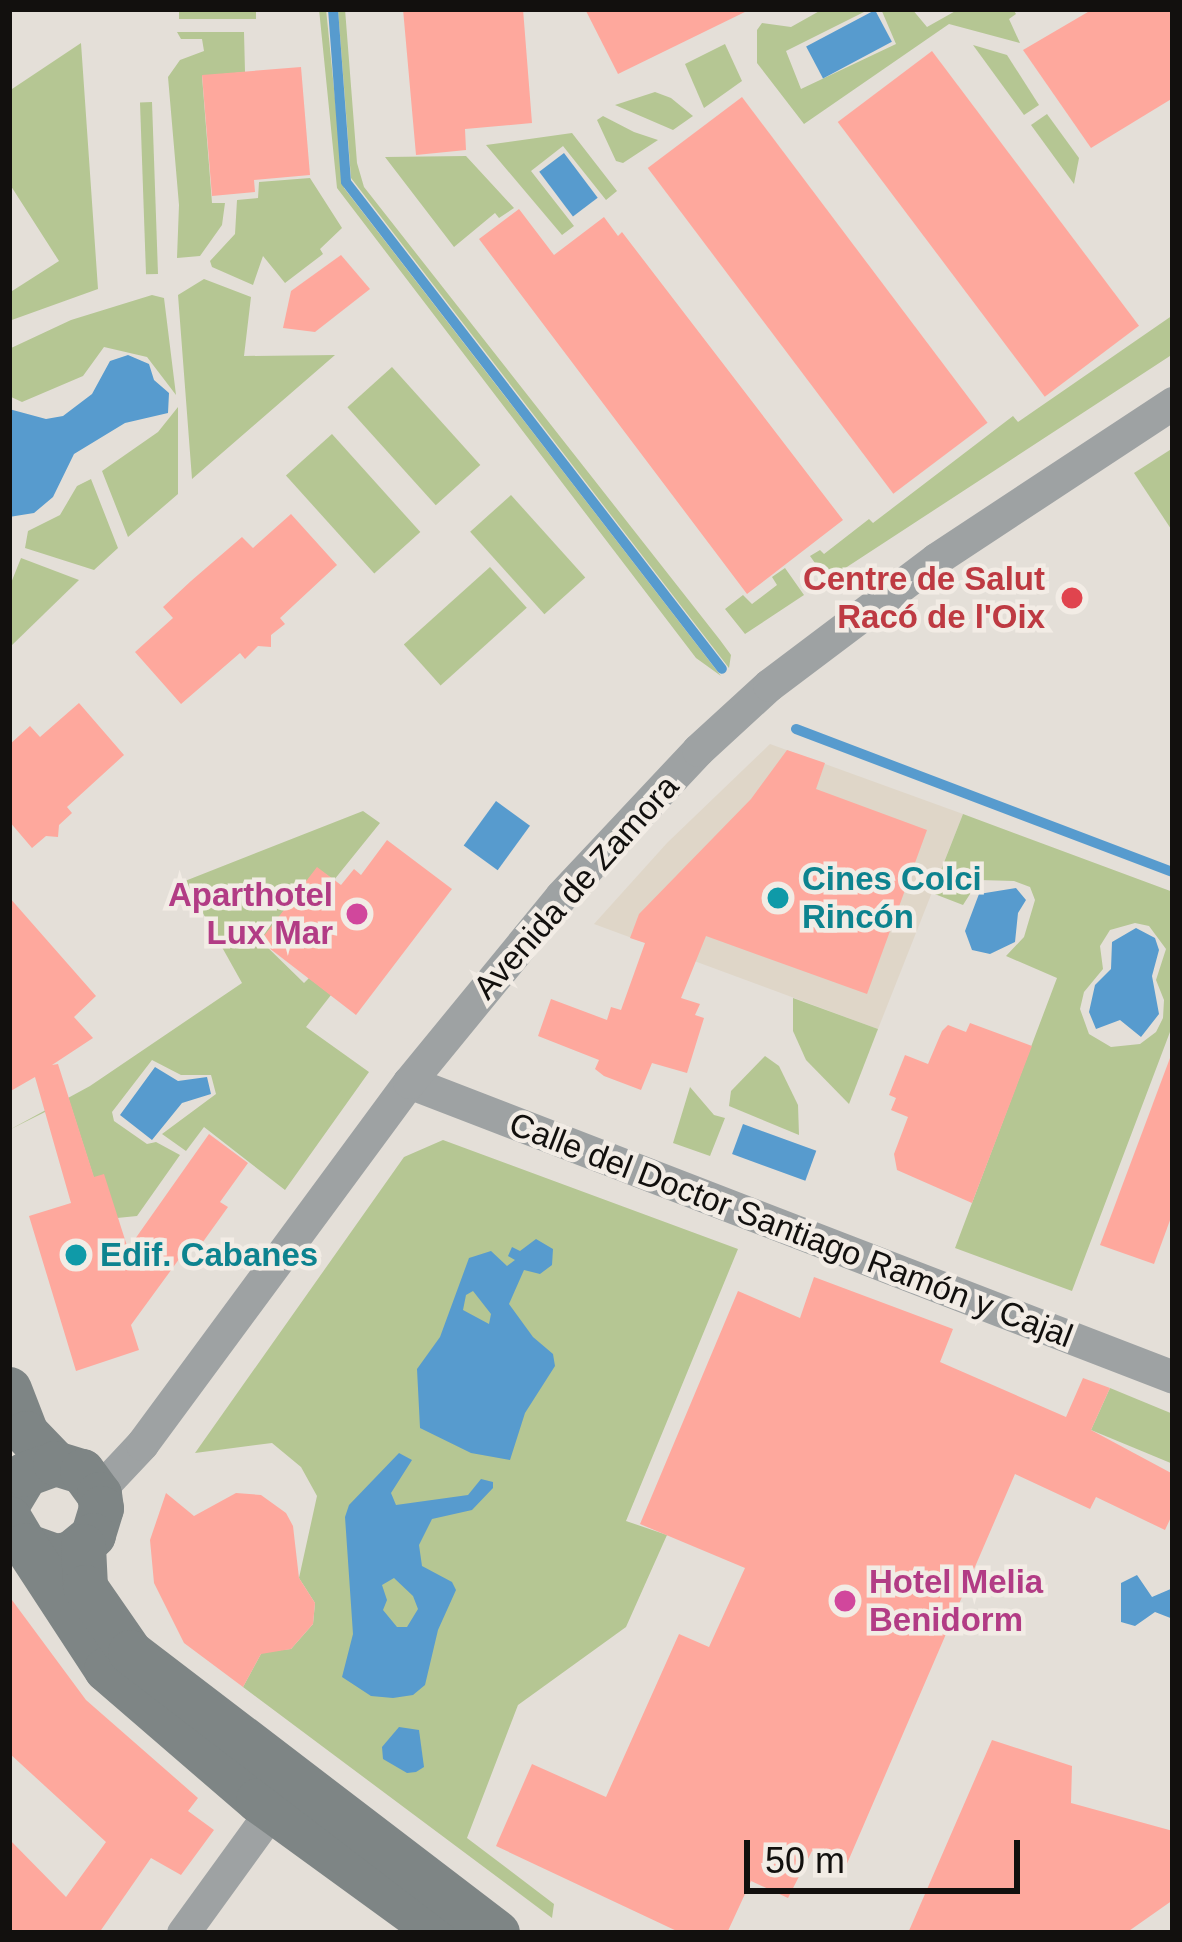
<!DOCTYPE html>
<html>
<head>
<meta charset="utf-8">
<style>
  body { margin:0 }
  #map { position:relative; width:1182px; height:1942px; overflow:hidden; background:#e4dfd8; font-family:Arial,sans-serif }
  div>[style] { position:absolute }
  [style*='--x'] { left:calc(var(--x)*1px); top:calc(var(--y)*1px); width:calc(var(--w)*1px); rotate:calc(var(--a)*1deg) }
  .built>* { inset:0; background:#dfd6c8 }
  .green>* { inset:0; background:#b5c693; transform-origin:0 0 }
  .water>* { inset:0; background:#579bce; transform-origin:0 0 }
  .stream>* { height:10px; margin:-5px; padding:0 5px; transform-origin:5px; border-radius:5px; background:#579bce }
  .building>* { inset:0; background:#fea89d; transform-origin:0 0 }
  .street>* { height:33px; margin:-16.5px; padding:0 16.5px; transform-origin:16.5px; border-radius:16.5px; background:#9ea2a3 }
  .secondary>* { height:45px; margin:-22.5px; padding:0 22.5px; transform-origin:22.5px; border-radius:22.5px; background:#7e8585 }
  .dots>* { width:33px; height:33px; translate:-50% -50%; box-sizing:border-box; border:6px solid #f2ece5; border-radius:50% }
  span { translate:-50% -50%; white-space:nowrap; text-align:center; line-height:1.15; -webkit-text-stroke:9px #f2ece5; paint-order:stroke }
  .health-label { font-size:33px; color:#be3a42; font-weight:700 }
  .right { translate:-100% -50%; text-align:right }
  .culture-label { font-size:33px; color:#0d838f; font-weight:700 }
  .left { translate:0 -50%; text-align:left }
  .street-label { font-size:33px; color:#12100e }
  .hotel-label { font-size:33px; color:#b23c85; font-weight:700 }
  .frame { position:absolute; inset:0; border:12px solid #12100e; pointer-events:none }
  .scale { position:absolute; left:744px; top:1840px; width:276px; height:54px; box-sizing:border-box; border:6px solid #12100e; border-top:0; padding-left:15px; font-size:36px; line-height:42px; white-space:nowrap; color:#12100e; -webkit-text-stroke:9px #f2ece5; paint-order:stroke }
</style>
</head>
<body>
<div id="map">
  <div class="built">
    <i style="clip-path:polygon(770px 744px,963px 814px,878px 1029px,594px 924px,667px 843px)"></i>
  </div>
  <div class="green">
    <i style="left:179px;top:9px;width:77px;height:10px"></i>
    <i style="clip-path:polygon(319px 9px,326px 9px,344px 188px,721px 676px,696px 658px,337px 188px)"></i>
    <i style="clip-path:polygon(338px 9px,345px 9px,357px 163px,364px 187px,720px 640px,731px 655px,729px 668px,351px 178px)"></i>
    <i style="clip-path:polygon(823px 9px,870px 9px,786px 51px,801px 89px,896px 44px,881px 9px,912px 9px,927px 27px,959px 9px,1013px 9px,1016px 14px,1009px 19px,1020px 43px,949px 24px,804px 124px,757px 63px,757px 30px,762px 23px,791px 27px)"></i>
    <i style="clip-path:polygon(177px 32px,244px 32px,245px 72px,202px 76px,212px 203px,225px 203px,222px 225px,200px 256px,177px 258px,179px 205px,168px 77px,180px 60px,204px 51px,202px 39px,181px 39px)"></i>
    <i style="clip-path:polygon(81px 43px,98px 289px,9px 321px,9px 293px,59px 261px,9px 183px,9px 91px)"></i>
    <i style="clip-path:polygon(725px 44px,742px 81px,704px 108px,685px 64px)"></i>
    <i style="clip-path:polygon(973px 45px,1007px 55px,1039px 105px,1024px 115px)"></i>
    <i style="clip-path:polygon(655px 92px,671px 98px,693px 116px,673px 130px,615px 105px)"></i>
    <i style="left:152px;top:102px;width:172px;height:12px;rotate:88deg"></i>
    <i style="clip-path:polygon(1047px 114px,1079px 158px,1074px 184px,1031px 125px)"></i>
    <i style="clip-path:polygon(603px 116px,634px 132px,658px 140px,623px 163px,616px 161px,597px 120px)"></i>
    <i style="clip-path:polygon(572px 133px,617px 191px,606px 200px,563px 146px,531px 171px,574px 226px,562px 235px,486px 145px)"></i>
    <i style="clip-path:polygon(466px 156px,514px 208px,499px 218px,495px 213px,454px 247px,385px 157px)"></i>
    <i style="clip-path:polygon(310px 178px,342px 228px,320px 249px,323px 254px,285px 283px,263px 256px,253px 285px,212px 267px,210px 261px,235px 234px,237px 200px,258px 198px,259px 182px)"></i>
    <i style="clip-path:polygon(204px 279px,251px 297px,244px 356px,335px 355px,192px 479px,178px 295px)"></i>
    <i style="clip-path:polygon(152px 295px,164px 298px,176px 395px,147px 357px,104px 347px,83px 376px,22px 402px,9px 396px,9px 349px,71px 320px)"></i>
    <i style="clip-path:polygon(1173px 315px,1173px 354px,827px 580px,810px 556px,820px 550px,824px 554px,869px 519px,873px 523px,1013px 416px,1018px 422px)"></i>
    <i style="left:392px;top:367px;width:132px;height:60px;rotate:48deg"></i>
    <i style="clip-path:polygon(178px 407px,178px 494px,128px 537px,102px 471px,158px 432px)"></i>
    <i style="left:332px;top:434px;width:132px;height:62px;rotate:48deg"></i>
    <i style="clip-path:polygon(1173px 448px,1173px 532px,1134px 473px)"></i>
    <i style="clip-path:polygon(91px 479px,118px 548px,94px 570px,25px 548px,28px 531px,60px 515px,77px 486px)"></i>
    <i style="left:511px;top:495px;width:111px;height:55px;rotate:48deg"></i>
    <i style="clip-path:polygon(21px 558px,79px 580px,9px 648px,9px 588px)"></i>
    <i style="left:490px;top:567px;width:55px;height:116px;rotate:48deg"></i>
    <i style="clip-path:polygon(785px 568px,804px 595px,745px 634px,725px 609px,743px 595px,752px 604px,777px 585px,772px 577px)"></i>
    <i style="clip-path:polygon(363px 811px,380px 823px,334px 880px,317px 868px,261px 941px,304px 983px,309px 978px,331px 995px,306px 1027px,369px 1072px,285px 1190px,204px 1127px,186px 1151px,162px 1134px,216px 1094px,211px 1075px,181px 1075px,152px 1060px,112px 1112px,114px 1121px,147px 1144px,156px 1142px,180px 1155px,137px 1216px,107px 1219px,69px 1100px,9px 1130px,90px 1086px,242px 983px,185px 881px)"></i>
    <i style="clip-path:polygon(evenodd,963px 814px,1173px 892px,1173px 1024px,1072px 1291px,955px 1248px,1057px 978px,1006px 956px,1024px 937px,1035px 900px,1030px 887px,1014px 881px,979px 880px,963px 905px,932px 893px,963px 814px,1135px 923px,1149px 926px,1166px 949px,1156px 980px,1164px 1000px,1163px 1018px,1156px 1032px,1140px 1044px,1111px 1047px,1089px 1034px,1080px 1009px,1084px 992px,1103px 969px,1100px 946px,1110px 930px,1135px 923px)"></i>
    <i style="clip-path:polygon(793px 998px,878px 1029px,849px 1104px,806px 1060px,793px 1031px)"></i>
    <i style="clip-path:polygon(765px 1056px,779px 1066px,798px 1105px,799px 1135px,729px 1106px,731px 1091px)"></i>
    <i style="clip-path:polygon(690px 1087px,714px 1115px,725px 1118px,710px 1156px,673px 1143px)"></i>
    <i style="clip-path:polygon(443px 1140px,738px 1249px,626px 1521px,667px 1535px,626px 1627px,518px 1705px,467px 1838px,554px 1904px,552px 1918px,243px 1687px,262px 1652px,291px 1649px,313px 1624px,315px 1603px,299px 1578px,317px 1496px,301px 1467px,272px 1443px,195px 1453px,404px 1157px)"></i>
    <i style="clip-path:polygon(1110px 1388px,1173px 1414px,1173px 1464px,1091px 1430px)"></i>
  </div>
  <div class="water">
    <i style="left:875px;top:10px;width:36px;height:78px;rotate:62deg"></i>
    <i style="left:564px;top:153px;width:56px;height:31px;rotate:53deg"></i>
    <i style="clip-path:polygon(128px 355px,149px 364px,154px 380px,169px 393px,168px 413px,125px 423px,74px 454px,53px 497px,34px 513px,9px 517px,9px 409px,46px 419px,63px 416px,92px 394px,110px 361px)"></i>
    <i style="left:496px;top:801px;width:42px;height:55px;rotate:36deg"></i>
    <i style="clip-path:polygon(1016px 888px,1026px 900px,1018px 913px,1015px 942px,990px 954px,972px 950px,965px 931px,979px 894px)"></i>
    <i style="clip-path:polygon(1136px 928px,1155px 938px,1159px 950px,1152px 976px,1159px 1014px,1141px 1037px,1120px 1020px,1096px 1029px,1089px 1012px,1095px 985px,1111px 969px,1112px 942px)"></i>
    <i style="clip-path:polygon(155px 1067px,178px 1081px,207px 1077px,211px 1094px,182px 1103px,152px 1140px,120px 1115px)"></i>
    <i style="left:743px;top:1124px;width:78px;height:32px;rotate:20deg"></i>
    <i style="clip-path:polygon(evenodd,536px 1239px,553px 1249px,552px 1265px,540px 1274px,524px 1270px,509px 1304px,533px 1337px,553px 1354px,555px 1366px,525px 1413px,510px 1460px,471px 1453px,420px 1428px,417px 1369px,440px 1337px,469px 1258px,491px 1251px,507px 1266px,515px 1260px,508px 1256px,512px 1247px,520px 1251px,536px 1239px,473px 1291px,491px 1314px,489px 1324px,463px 1310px,466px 1295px,473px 1291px)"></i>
    <i style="clip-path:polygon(evenodd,399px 1453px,412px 1460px,391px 1493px,396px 1505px,468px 1495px,481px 1479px,493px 1482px,493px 1488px,472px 1510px,432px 1519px,419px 1545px,422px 1566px,452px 1582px,456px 1590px,438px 1630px,425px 1685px,413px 1695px,393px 1698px,371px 1696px,342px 1677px,353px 1634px,345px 1517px,349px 1505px,399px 1453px,394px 1578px,413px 1596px,418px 1609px,407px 1627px,397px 1627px,383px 1610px,387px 1600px,382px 1585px,394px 1578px)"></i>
    <i style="clip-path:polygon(1137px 1575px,1152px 1597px,1173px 1588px,1173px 1619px,1155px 1612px,1135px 1626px,1121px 1622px,1121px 1583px)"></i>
    <i style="clip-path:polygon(399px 1727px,419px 1730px,424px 1767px,416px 1772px,407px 1773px,383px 1759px,382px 1747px)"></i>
  </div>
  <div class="stream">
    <i style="--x:333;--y:9;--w:173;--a:85.7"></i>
    <i style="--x:346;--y:182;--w:615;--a:52.33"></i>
    <i style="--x:796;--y:729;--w:403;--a:20.8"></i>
  </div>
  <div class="building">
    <i style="clip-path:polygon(403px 9px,523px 9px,532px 123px,465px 129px,466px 150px,416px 155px)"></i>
    <i style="clip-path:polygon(585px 9px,751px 9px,618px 74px)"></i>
    <i style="clip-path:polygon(1093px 9px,1173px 9px,1173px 98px,1091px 148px,1023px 50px)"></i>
    <i style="left:932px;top:51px;width:344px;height:118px;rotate:53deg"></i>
    <i style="clip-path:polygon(301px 67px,310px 175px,254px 180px,255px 192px,212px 196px,202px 75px)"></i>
    <i style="left:742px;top:97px;width:408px;height:118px;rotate:53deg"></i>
    <i style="clip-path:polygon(519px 209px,554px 255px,604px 217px,618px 236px,622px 232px,843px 520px,747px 594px,479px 239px)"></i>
    <i style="clip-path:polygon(341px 255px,370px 289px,315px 332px,283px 328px,291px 291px)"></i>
    <i style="clip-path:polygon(291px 514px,337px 565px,280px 618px,285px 624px,271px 635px,271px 647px,258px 646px,245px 659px,240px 653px,181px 704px,135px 652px,173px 618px,163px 607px,191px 581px,242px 537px,253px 548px)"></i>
    <i style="clip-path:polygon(79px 703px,124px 755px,67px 807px,72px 813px,59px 825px,58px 837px,46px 836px,32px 848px,9px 821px,9px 745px,30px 726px,40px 737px)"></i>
    <i style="clip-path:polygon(787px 750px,825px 763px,816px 789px,927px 830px,867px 994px,706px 936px,681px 998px,700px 1004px,695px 1015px,704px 1018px,687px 1073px,652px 1063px,641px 1090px,604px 1076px,595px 1069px,599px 1060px,538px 1036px,551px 999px,607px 1020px,611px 1007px,621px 1010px,645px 943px,630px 938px,639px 914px,751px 799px)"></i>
    <i style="clip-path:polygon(387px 840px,452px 889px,356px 1015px,260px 941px,317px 867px,341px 885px,354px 869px,361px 875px)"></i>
    <i style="clip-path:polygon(9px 897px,96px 996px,74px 1017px,93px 1038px,52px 1065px,58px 1064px,94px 1177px,104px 1174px,128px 1249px,209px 1134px,248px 1163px,220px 1202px,228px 1207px,200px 1246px,193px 1240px,131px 1325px,139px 1350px,76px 1371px,29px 1216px,71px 1203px,35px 1077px,9px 1092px)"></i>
    <i style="clip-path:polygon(970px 1023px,1032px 1046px,972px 1203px,897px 1170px,894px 1154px,908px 1117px,891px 1110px,896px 1098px,889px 1095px,905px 1055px,928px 1064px,942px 1031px,948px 1025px,966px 1032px)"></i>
    <i style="clip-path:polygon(1170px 1058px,1173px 1212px,1154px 1264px,1100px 1245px)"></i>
    <i style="clip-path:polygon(814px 1277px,953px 1329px,940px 1362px,1066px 1417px,1083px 1378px,1110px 1388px,1091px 1430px,1173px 1474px,1173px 1513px,1165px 1530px,1096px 1497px,1090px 1509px,1015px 1474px,846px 1866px,812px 1851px,788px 1898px,751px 1881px,727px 1933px,681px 1933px,496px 1846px,532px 1764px,606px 1797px,679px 1634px,709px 1647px,745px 1568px,640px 1524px,738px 1291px,800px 1318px)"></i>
    <i style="clip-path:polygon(166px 1493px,194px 1516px,236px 1493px,261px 1495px,286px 1513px,293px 1526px,299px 1578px,315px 1603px,313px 1624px,291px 1649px,261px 1654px,243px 1687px,184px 1643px,154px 1583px,150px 1540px)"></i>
    <i style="clip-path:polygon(9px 1596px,86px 1700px,198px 1798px,188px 1811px,214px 1830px,181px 1875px,151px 1858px,99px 1933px,9px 1933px,9px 1839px,66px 1897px,106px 1842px,9px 1753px)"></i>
    <i style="clip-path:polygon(992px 1740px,1072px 1766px,1071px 1803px,1173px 1831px,1173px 1900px,1126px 1933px,908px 1933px)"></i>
  </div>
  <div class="street">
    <i style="--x:409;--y:1082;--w:819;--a:21.11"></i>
    <i style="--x:97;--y:1492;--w:66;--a:-46.8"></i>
    <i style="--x:142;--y:1444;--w:450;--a:-53.6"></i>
    <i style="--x:409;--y:1082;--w:240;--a:-50.7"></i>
    <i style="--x:561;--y:896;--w:200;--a:-46.8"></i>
    <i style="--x:698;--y:750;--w:96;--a:-42.5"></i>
    <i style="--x:769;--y:685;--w:209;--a:-37"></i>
    <i style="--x:936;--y:559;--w:284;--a:-33.4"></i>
    <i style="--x:183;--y:1933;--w:152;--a:-54.1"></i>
  </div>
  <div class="secondary">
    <i style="--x:9;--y:1389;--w:47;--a:68.9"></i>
    <i style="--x:26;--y:1433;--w:42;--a:46"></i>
    <i style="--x:9;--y:1501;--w:31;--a:-59"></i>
    <i style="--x:25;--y:1474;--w:32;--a:-20"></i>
    <i style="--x:55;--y:1463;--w:28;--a:17"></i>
    <i style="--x:82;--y:1471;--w:29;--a:54"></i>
    <i style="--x:99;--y:1494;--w:14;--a:82"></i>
    <i style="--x:101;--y:1508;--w:28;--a:107"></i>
    <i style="--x:93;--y:1535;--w:28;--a:141"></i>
    <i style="--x:71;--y:1553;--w:16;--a:169"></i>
    <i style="--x:55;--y:1556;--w:32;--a:-160"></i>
    <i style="--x:25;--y:1545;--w:31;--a:-121"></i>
    <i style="--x:25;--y:1545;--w:148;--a:56.8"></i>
    <i style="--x:106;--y:1669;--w:201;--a:40.8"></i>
    <i style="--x:258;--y:1800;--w:226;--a:36"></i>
    <i style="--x:83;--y:1546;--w:41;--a:87.2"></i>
    <i style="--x:85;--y:1587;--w:79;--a:55.3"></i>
    <i style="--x:130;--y:1652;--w:462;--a:37.4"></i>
  </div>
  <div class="dots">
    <i style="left:1072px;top:598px;background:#e0444e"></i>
    <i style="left:778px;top:898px;background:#0f9aa8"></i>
    <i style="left:357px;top:914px;background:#d1479c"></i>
    <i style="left:76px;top:1255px;background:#0f9aa8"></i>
    <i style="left:845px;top:1601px;background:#d1479c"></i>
  </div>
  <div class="health-label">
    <span class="right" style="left:1045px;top:598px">Centre de Salut<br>Racó de l'Oix</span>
  </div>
  <div class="culture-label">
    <span class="left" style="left:802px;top:898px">Cines Colci<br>Rincón</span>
    <span class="left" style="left:100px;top:1255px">Edif. Cabanes</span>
  </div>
  <div class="street-label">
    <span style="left:576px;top:887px;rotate:-48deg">Avenida de Zamora</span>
    <span style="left:791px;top:1230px;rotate:21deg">Calle del Doctor Santiago Ramón y Cajal</span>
  </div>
  <div class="hotel-label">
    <span class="right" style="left:333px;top:914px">Aparthotel<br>Lux Mar</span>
    <span class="left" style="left:869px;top:1601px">Hotel Melia<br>Benidorm</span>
  </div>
  <div class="frame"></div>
  <div class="scale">50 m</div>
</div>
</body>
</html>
